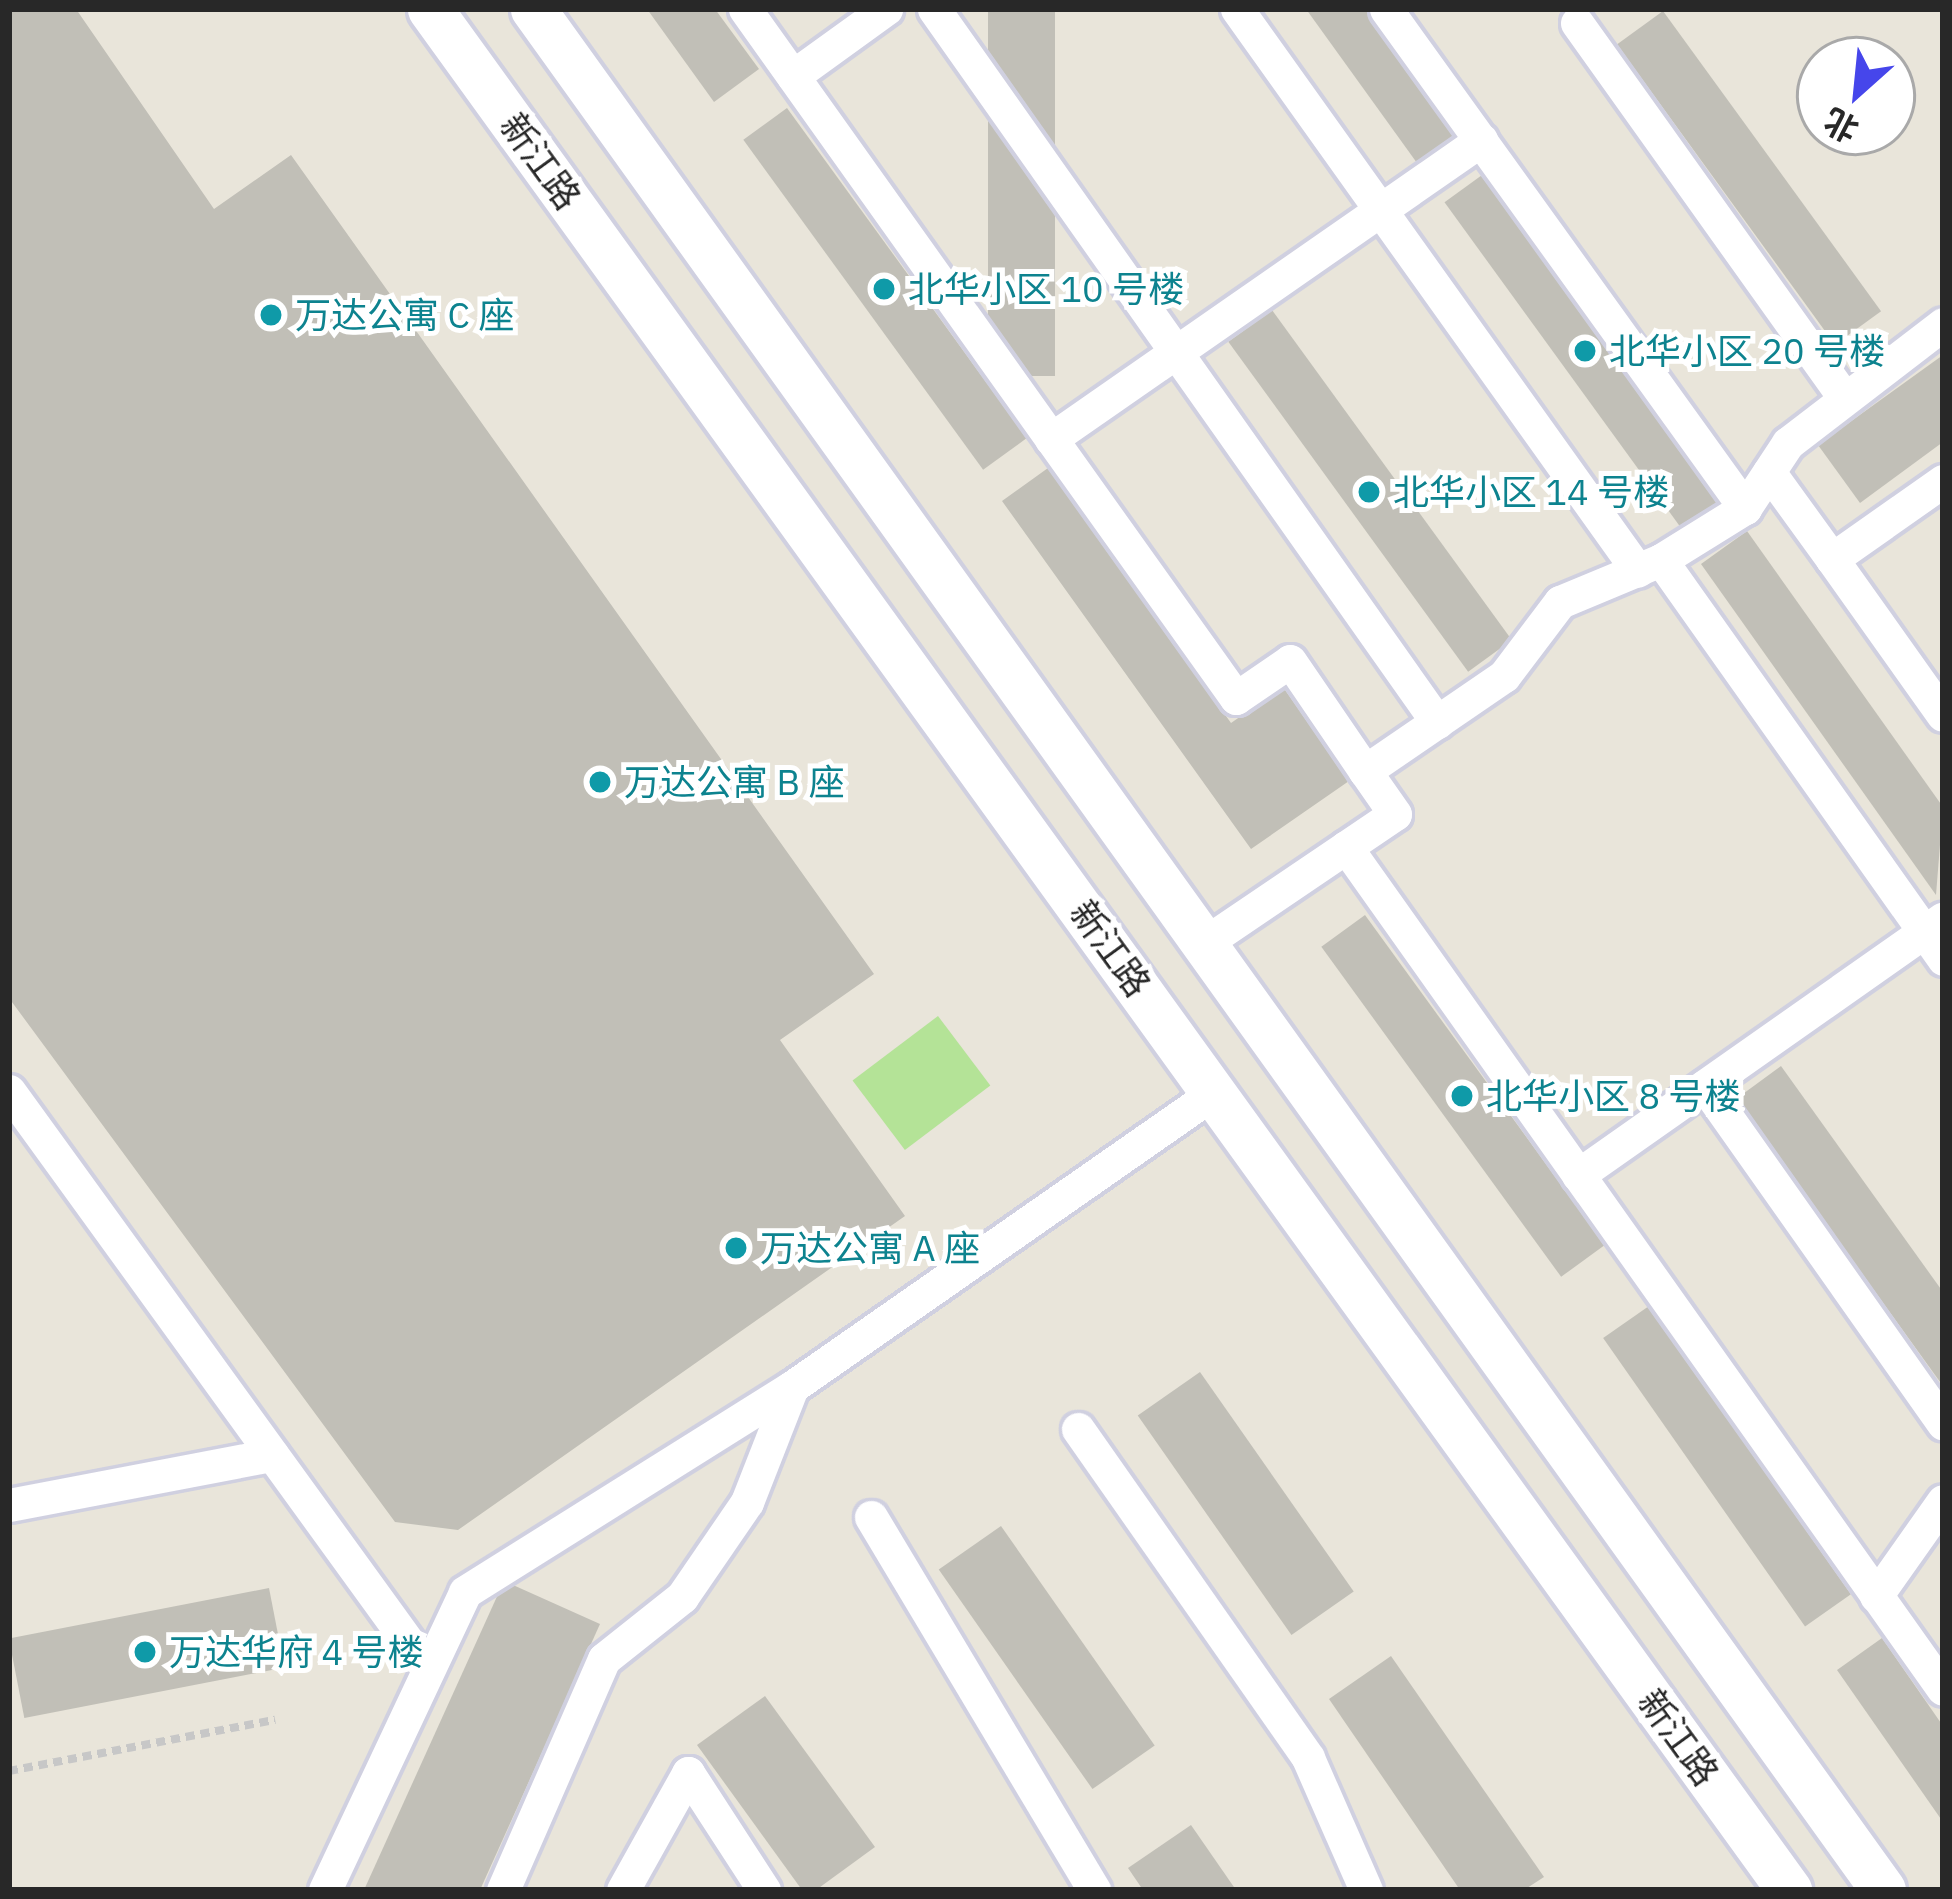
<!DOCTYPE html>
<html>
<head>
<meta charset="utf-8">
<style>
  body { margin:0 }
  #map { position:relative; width:1952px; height:1899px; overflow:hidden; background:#e9e5da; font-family:"IBM Plex Sans","Noto Sans SC",sans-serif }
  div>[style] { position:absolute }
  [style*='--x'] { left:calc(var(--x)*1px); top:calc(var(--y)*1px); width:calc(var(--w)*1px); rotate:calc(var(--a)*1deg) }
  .pitch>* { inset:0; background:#b4e397; transform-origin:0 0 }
  .building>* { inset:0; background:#c1bfb7; transform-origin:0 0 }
  .path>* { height:8px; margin-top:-4px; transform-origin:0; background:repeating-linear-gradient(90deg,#c7c7c7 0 9px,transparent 0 15px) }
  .roads { filter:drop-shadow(3px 0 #d0d0e0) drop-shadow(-3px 0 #d0d0e0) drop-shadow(0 3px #d0d0e0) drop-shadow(0 -3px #d0d0e0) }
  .street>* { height:33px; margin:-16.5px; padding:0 16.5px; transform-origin:16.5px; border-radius:16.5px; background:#fff }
  .secondary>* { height:45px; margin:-22.5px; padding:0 22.5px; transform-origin:22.5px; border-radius:22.5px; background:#fff }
  .dots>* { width:33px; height:33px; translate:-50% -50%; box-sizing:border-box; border:6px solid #fff; border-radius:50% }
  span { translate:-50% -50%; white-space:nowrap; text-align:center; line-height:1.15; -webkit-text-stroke:10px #fff; paint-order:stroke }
  .street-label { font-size:36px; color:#282828 }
  .culture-label { font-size:36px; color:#0d838f }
  .left { translate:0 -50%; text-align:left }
  .frame { position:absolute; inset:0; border:12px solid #282828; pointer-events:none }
  .north { position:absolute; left:1796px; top:36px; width:120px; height:120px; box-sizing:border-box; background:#fff; border:3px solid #a9a9a9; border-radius:50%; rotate:207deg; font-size:33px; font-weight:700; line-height:48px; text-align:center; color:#282828 }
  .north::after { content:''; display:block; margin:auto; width:42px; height:54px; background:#4646eb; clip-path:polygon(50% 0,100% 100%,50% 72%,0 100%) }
</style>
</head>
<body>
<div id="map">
  <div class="pitch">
    <i style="left:938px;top:1016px;width:87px;height:107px;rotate:53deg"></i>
  </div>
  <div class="building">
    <i style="clip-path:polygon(9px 9px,76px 9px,214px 209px,291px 155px,874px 974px,780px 1040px,905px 1216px,458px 1530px,395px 1522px,9px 998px)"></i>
    <i style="clip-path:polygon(647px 9px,715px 9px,759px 69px,714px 102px)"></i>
    <i style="left:988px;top:9px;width:67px;height:367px"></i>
    <i style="clip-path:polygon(1306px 9px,1373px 9px,1461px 131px,1417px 163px)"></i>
    <i style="left:1663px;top:11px;width:371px;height:57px;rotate:54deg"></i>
    <i style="left:787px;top:108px;width:408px;height:54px;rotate:54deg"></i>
    <i style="left:1489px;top:170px;width:408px;height:55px;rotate:54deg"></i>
    <i style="left:1272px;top:310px;width:408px;height:54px;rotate:54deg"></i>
    <i style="clip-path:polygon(1943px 355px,1943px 442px,1860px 503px,1818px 445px)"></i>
    <i style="clip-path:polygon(1048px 468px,1231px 723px,1283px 687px,1349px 781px,1251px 849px,1002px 501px)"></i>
    <i style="clip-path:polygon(1747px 531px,1943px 807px,1936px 895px,1701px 564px)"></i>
    <i style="left:1365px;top:915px;width:408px;height:54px;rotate:54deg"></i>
    <i style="clip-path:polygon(1781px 1066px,1943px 1292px,1943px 1386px,1736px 1099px)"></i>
    <i style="left:1649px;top:1306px;width:352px;height:56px;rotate:55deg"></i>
    <i style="left:1200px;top:1372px;width:268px;height:76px;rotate:55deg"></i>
    <i style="left:1001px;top:1526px;width:268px;height:76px;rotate:55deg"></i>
    <i style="clip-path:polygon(504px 1581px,600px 1624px,480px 1890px,364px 1890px)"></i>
    <i style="left:269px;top:1588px;width:81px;height:265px;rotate:79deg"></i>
    <i style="clip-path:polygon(1882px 1638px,1943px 1726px,1943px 1822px,1837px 1670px)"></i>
    <i style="clip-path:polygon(1391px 1656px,1544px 1877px,1524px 1890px,1460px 1890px,1329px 1699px)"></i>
    <i style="clip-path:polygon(765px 1696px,875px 1847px,816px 1890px,802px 1890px,697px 1745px)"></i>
    <i style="clip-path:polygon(1191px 1825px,1236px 1890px,1143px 1890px,1128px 1868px)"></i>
  </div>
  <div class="path">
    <i style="--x:9;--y:1771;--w:271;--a:-10.9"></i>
  </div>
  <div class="roads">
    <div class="street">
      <i style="--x:745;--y:9;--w:846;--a:54.53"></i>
      <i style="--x:1236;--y:698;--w:65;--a:-34.4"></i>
      <i style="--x:1290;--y:661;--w:133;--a:55.7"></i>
      <i style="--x:934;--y:9;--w:873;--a:54.8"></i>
      <i style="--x:1237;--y:9;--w:690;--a:54.49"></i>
      <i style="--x:1386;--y:9;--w:615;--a:54.27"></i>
      <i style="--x:1577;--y:23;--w:460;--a:54.5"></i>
      <i style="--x:793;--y:76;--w:115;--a:-35.8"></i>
      <i style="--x:1051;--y:439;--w:524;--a:-34.81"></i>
      <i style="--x:1769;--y:472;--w:107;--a:54.1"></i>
      <i style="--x:1832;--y:559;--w:136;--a:-35.1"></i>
      <i style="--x:1832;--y:559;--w:191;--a:54.6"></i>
      <i style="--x:1661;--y:560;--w:489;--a:54.7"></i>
      <i style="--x:1346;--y:847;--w:1032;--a:54.66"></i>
      <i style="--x:1206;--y:942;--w:228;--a:-34.1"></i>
      <i style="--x:1395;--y:814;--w:52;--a:-124.9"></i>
      <i style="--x:1365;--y:771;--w:168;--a:-34.4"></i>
      <i style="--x:1504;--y:676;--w:93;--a:-52.9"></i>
      <i style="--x:1560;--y:602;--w:109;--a:-22.6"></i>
      <i style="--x:1661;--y:560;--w:99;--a:-31.8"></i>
      <i style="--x:1745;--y:508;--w:78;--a:-56.5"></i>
      <i style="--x:1788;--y:443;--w:195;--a:-37.5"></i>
      <i style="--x:1705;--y:1086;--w:413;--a:54.8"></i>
      <i style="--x:9;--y:1091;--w:707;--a:54.09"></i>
      <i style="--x:1578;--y:1175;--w:446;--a:-35.1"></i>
      <i style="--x:1078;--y:1429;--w:401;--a:55"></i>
      <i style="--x:1308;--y:1758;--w:144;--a:66.3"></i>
      <i style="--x:9;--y:1505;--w:268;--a:-10.8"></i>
      <i style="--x:871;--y:1517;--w:435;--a:59.1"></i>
      <i style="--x:1876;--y:1596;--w:116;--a:-54.8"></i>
      <i style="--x:325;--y:1890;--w:329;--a:-64.8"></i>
      <i style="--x:465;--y:1592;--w:386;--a:-32.1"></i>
      <i style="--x:503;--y:1890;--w:252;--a:-66.4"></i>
      <i style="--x:604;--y:1659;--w:100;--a:-38.5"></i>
      <i style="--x:682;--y:1597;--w:115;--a:-55.6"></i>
      <i style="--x:747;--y:1502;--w:123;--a:-68.6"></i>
      <i style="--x:792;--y:1387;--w:516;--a:-34.89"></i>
      <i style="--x:623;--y:1890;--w:134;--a:-60.9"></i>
      <i style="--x:688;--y:1773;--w:140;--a:57"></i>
    </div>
    <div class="secondary">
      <i style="--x:430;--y:9;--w:2321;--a:54.15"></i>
      <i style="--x:533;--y:9;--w:2315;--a:54.33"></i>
    </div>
  </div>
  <div class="dots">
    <i style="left:884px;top:289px;background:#0f9aa8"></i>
    <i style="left:271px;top:315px;background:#0f9aa8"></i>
    <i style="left:1585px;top:351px;background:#0f9aa8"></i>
    <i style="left:1369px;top:492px;background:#0f9aa8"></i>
    <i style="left:600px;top:782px;background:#0f9aa8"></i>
    <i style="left:1462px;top:1096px;background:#0f9aa8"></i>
    <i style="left:736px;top:1248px;background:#0f9aa8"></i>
    <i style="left:145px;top:1652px;background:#0f9aa8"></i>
  </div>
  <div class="street-label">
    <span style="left:541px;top:161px;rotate:54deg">新江路</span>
    <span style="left:1111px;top:948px;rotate:54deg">新江路</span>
    <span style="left:1679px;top:1737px;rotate:54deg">新江路</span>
  </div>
  <div class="culture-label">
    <span class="left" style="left:908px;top:289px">北华小区 10 号楼</span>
    <span class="left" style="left:295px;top:315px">万达公寓 C 座</span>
    <span class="left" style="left:1609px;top:351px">北华小区 20 号楼</span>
    <span class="left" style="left:1393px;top:492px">北华小区 14 号楼</span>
    <span class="left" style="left:624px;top:782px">万达公寓 B 座</span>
    <span class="left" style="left:1486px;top:1096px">北华小区 8 号楼</span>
    <span class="left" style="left:760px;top:1248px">万达公寓 A 座</span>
    <span class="left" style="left:169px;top:1652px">万达华府 4 号楼</span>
  </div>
  <div class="frame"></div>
  <div class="north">北</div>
</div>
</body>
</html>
